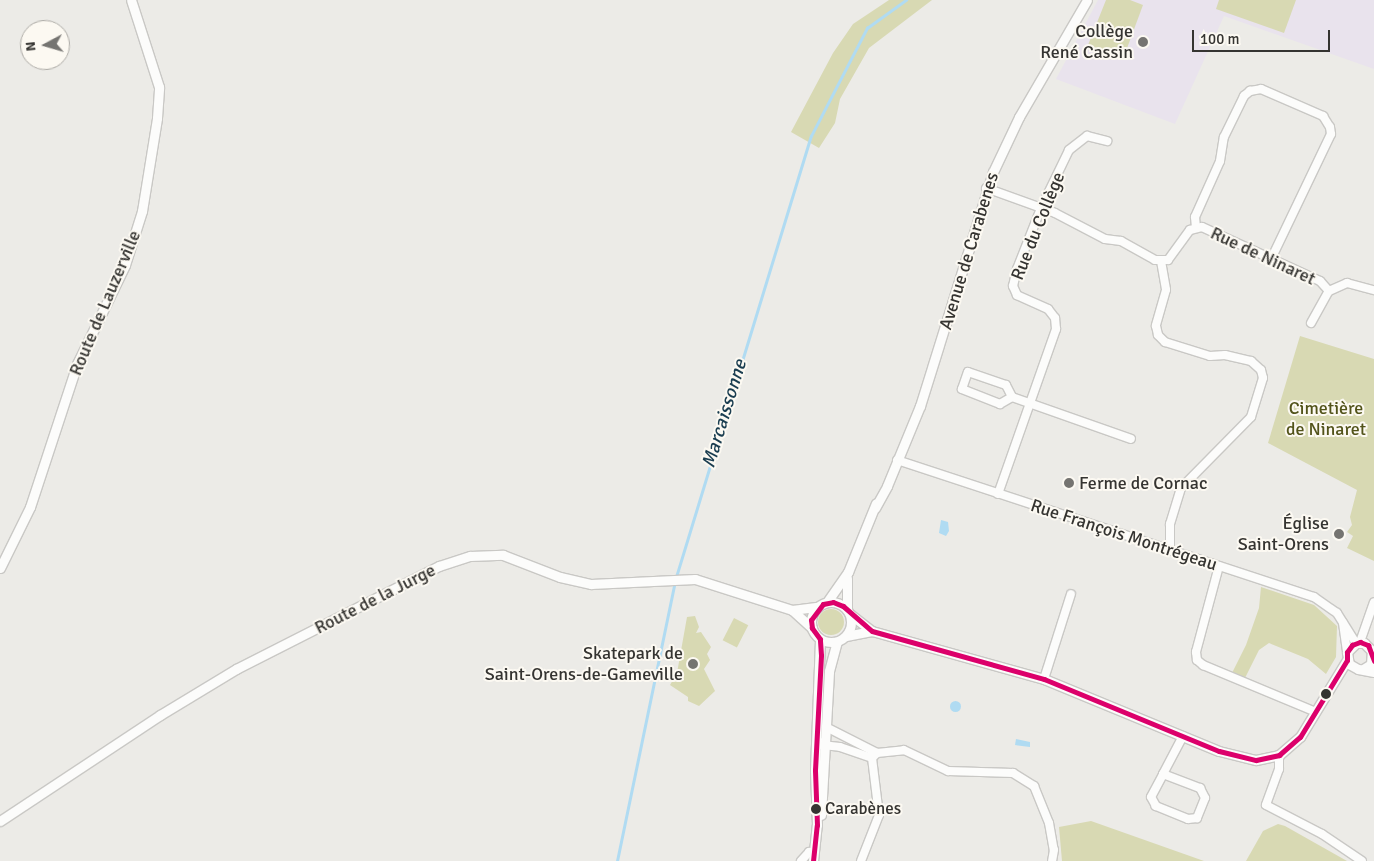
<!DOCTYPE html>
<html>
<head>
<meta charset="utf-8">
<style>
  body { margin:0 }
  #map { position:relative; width:1374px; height:861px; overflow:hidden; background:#ecebe7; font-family:Signika,sans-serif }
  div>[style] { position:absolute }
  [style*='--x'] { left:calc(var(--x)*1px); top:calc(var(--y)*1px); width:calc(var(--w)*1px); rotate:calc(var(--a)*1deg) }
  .education>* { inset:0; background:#e9e3ed }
  .green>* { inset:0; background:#d8d9b3; transform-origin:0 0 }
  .round { border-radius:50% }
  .water>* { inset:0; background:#b0dbf2 }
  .stream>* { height:2.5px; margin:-1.25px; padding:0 1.25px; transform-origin:1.25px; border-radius:1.25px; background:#b0dbf2 }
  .roads { filter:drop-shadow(1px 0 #c9c8c5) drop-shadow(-1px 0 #c9c8c5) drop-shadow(0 1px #c9c8c5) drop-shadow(0 -1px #c9c8c5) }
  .minor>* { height:8px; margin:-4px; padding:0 4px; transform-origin:4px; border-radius:4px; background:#fcfcfb }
  .tertiary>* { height:9px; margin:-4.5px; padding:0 4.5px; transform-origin:4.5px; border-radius:4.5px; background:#fcfcfb }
  .tertiary>.ring { margin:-4.5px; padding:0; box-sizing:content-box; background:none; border:9px solid #fcfcfb; border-radius:50% }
  .bus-1>* { height:5px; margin:-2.5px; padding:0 2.5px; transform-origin:2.5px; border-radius:2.5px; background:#dc006b }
  .dots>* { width:14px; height:14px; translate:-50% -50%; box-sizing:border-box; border:2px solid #fcf9f2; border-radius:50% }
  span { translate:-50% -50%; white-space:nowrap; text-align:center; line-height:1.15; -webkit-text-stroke:4px #fcf9f2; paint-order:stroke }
  .bus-label { font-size:17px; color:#353431 }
  .left { translate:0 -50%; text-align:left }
  .poi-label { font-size:18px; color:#353431 }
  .right { translate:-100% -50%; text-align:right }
  .street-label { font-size:18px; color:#353431 }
  .park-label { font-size:18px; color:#52531a }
  .water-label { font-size:19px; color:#1a3d50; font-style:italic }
  .north { position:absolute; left:20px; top:20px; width:50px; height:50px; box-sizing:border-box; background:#fcf9f2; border:1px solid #acaaa5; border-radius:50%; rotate:264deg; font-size:14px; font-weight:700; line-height:20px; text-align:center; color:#353431 }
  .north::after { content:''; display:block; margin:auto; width:18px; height:22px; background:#757471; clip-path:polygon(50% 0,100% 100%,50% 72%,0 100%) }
  .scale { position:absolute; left:1192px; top:30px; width:138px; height:22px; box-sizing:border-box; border:2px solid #353431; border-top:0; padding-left:6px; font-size:15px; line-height:18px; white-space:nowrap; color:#353431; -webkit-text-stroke:4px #fcf9f2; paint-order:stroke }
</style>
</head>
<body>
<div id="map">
  <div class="education">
    <i style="clip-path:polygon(1098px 0,1374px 0,1374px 69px,1224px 16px,1175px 124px,1056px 79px)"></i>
  </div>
  <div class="green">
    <i style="clip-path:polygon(889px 0,932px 0,869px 48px,840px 99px,835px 123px,819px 148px,791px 132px,833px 53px,853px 24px)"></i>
    <i style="clip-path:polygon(1106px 0,1130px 0,1143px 5px,1123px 59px,1088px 45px)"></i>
    <i style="clip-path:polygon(1219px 0,1296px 0,1284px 33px,1216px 9px)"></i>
    <i style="clip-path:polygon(1300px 336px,1374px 359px,1374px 561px,1347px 548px,1353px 536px,1347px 532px,1352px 525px,1350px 517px,1357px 490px,1268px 443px)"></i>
    <i style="clip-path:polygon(1261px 587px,1314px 605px,1337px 626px,1336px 657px,1326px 674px,1308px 659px,1269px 643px,1259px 650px,1245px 678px,1232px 673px,1246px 645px,1259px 608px)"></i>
    <i class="round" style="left:818px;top:609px;width:26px;height:26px"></i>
    <i style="clip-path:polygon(695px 616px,699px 627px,696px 633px,701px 632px,711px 647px,707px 654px,710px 660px,704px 669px,715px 691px,699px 706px,688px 701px,688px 697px,670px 685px,677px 673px,687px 617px)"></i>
    <i style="left:734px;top:618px;width:16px;height:25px;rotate:27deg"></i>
    <i style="clip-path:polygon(1091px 821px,1204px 861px,1062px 861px,1059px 827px)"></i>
    <i style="clip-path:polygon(1278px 824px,1285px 826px,1347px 861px,1246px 861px,1263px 831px)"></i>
  </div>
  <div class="water">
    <i style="clip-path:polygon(941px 520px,948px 522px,949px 531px,946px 536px,939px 533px)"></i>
    <i class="round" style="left:949.5px;top:700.5px;width:11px;height:11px"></i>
    <i style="clip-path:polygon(1016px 739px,1030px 742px,1030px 747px,1015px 745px)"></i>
  </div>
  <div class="stream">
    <i style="--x:676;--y:577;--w:461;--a:-73"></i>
    <i style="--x:811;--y:136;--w:122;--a:-62.6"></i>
    <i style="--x:867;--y:28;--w:48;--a:-35.7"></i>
    <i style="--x:617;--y:861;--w:285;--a:-78.3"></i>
  </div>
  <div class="roads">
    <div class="minor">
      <i style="--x:986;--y:188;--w:73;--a:19.9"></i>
      <i style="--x:1055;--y:213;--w:56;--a:27.5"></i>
      <i style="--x:1105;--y:239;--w:16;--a:7"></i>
      <i style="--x:1121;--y:241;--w:39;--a:29"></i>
      <i style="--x:1155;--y:260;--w:13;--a:0"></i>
      <i style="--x:1168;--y:260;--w:37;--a:-54"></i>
      <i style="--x:1190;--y:230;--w:12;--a:-14"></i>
      <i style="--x:1202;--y:227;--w:130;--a:24.6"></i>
      <i style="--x:1320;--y:281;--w:13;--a:48"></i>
      <i style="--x:1329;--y:291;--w:20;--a:-24"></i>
      <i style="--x:1347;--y:283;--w:28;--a:15"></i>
      <i style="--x:1196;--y:228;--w:11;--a:-95"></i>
      <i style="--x:1195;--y:217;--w:61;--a:-65.9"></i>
      <i style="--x:1220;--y:161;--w:24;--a:-81"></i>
      <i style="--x:1224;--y:137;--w:46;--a:-64"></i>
      <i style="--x:1244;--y:96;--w:8;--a:-40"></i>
      <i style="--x:1250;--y:91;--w:11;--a:-10"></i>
      <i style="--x:1261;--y:89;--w:68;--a:23.5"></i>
      <i style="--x:1323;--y:116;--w:13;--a:58"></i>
      <i style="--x:1330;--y:127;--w:7;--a:82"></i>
      <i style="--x:1331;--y:134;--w:139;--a:115.6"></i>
      <i style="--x:1161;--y:261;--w:29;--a:80"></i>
      <i style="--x:1166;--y:290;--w:37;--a:106"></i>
      <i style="--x:1156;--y:326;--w:9;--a:77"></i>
      <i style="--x:1158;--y:335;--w:10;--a:45"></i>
      <i style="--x:1165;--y:342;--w:47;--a:17.3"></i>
      <i style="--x:1210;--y:356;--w:15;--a:-4"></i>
      <i style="--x:1225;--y:355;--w:27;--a:13"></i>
      <i style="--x:1251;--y:361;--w:13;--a:42"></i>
      <i style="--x:1261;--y:370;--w:8;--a:76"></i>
      <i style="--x:1263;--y:378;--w:41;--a:107.1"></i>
      <i style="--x:1251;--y:417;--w:100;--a:134.6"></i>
      <i style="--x:1181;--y:488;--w:38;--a:107"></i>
      <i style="--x:1170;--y:524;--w:27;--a:90"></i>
      <i style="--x:1311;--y:323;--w:37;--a:-61"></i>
      <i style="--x:1012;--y:397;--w:14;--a:150"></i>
      <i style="--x:1000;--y:404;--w:41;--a:-158.5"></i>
      <i style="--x:962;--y:389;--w:18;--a:-71"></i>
      <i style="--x:968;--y:372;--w:40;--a:18.9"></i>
      <i style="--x:1006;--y:385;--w:13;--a:63"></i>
      <i style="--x:1012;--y:397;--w:126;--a:19.4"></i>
      <i style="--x:897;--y:460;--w:439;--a:18.2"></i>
      <i style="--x:1314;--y:597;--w:28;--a:35"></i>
      <i style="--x:1337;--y:613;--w:36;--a:58"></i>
      <i style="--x:998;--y:494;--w:175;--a:-70.6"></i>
      <i style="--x:1056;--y:329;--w:11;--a:-95"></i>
      <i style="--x:1055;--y:318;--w:11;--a:-128"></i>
      <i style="--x:1048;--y:309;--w:34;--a:-156"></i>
      <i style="--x:1017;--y:295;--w:10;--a:-114"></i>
      <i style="--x:1013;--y:286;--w:17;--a:-77"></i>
      <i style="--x:1017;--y:269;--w:66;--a:-68.5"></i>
      <i style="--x:1041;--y:208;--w:64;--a:-64.2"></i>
      <i style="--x:1069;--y:150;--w:23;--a:-38"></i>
      <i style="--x:1087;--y:136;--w:21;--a:14"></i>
      <i style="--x:1219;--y:566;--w:89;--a:105"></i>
      <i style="--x:1196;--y:652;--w:8;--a:83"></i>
      <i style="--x:1197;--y:660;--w:8;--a:40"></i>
      <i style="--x:1203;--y:665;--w:122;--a:22.6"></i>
      <i style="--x:1343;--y:623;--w:29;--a:82"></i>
      <i style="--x:1360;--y:642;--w:42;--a:-70.7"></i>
      <i style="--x:1044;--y:679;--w:89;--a:-72.4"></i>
      <i style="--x:826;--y:727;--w:57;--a:27"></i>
      <i style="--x:817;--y:739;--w:8;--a:50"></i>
      <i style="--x:822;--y:745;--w:18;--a:6"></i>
      <i style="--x:840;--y:747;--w:34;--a:19"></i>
      <i style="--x:1279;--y:755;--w:14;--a:90"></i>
      <i style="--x:1279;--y:769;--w:38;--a:110"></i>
      <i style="--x:1266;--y:805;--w:63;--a:27.4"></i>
      <i style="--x:1322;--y:834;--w:48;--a:34"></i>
      <i style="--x:872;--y:758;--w:7;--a:-45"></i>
      <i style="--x:877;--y:753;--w:27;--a:-6"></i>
      <i style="--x:904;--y:750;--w:49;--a:25.5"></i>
      <i style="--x:948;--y:771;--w:65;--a:1.8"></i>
      <i style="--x:1013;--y:773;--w:25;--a:32"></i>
      <i style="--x:1034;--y:786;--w:40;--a:68"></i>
      <i style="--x:1049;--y:823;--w:27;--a:80"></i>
      <i style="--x:1054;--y:850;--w:11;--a:100"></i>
      <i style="--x:1163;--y:774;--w:40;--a:21"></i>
      <i style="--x:1200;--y:788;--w:11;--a:63"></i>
      <i style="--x:1205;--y:798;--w:22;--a:112"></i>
      <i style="--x:1197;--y:818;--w:9;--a:174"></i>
      <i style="--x:1188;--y:819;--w:35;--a:-158"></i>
      <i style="--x:1156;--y:806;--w:10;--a:-119"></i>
      <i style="--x:1151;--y:797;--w:26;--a:-62"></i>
      <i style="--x:1163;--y:774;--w:43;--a:-62.2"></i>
      <i style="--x:801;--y:861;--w:12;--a:-48"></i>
      <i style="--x:809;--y:852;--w:5;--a:0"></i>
      <i style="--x:861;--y:861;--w:49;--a:-68.6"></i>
      <i style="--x:879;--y:815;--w:57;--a:-97"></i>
    </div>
    <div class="tertiary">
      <i style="--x:875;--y:508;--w:25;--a:-61"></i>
      <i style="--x:887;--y:486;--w:87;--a:-67.6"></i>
      <i style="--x:920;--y:406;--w:245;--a:-72.7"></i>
      <i style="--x:993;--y:172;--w:61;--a:-64.7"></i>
      <i style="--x:1019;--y:117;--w:135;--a:-59.8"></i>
      <i style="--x:0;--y:568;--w:68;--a:-63.8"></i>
      <i style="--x:30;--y:507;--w:151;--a:-71.8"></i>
      <i style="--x:77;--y:364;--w:110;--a:-64.1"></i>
      <i style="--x:125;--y:265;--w:57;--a:-72.5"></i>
      <i style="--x:142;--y:211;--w:94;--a:-80.8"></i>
      <i style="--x:157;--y:118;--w:31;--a:-86"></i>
      <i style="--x:159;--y:87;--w:91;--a:-107.8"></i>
      <i style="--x:827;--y:602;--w:37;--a:-55"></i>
      <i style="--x:848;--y:572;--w:74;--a:-67.9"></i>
      <i class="ring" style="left:811px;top:602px;width:31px;height:31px"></i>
      <i style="--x:847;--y:609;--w:31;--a:-90"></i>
      <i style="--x:792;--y:610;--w:26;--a:-7"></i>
      <i style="--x:850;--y:614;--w:28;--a:38"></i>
      <i style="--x:872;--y:631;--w:179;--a:15.6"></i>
      <i style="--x:1044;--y:679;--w:189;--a:22.4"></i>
      <i style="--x:1219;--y:751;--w:38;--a:14"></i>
      <i style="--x:1256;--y:760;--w:24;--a:-12"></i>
      <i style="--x:1279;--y:755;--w:28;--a:-41"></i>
      <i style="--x:1300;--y:737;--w:90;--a:-58.6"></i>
      <i style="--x:846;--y:636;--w:26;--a:-11"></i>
      <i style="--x:1363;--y:669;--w:9;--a:-32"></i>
      <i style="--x:1371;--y:664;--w:13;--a:-86"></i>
      <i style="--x:1372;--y:651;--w:11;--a:-135"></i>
      <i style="--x:1364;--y:643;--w:8;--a:180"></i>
      <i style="--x:1356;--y:643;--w:13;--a:135"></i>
      <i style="--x:1347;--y:652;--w:12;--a:81"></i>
      <i style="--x:1349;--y:664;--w:10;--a:29"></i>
      <i style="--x:1358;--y:669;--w:16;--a:11"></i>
      <i style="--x:821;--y:815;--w:144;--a:-86.8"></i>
      <i style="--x:829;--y:671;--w:30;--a:-75"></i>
      <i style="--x:0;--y:821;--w:192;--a:-33.5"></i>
      <i style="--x:160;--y:715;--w:89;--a:-31.2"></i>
      <i style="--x:236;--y:669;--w:228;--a:-26.9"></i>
      <i style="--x:439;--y:566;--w:33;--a:-18"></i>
      <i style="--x:470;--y:556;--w:33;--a:-2"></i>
      <i style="--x:503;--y:555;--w:61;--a:21.1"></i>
      <i style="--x:560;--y:577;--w:32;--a:13"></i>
      <i style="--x:591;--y:584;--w:104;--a:-2.8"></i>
      <i style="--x:695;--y:579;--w:102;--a:17.7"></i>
      <i style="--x:792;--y:610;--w:27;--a:42"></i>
      <i style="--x:813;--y:861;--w:36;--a:-84"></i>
      <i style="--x:817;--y:825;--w:55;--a:-92.1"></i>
      <i style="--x:815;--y:770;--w:131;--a:-87.8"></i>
    </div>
  </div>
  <div class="bus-1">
    <i style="--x:813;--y:861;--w:36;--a:-84"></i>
    <i style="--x:817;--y:825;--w:55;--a:-92.1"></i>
    <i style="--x:815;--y:770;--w:115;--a:-87"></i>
    <i style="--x:821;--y:655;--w:16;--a:-94"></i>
    <i style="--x:820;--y:639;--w:14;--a:-126"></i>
    <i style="--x:812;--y:628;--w:8;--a:-97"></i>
    <i style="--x:811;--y:620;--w:20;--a:-53"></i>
    <i style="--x:823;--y:604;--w:10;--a:-11"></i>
    <i style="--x:833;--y:602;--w:11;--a:22"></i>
    <i style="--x:843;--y:606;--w:38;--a:41"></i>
    <i style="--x:872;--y:631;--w:179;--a:15.6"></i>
    <i style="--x:1044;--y:679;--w:189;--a:22.4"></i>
    <i style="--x:1219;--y:751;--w:38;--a:14"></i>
    <i style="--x:1256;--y:760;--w:24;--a:-12"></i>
    <i style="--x:1279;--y:755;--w:28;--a:-41"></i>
    <i style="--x:1300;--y:737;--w:90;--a:-58.6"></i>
    <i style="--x:1347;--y:660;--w:8;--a:-90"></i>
    <i style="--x:1347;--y:652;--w:9;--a:-54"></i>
    <i style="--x:1352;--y:645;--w:9;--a:-21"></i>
    <i style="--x:1360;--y:642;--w:9;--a:21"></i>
    <i style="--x:1368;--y:645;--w:17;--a:69"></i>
  </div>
  <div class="dots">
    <i style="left:1143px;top:42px;background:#757471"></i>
    <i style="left:1069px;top:483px;background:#757471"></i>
    <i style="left:1339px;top:534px;background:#757471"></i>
    <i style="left:693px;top:664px;background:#757471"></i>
    <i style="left:1326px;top:694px;background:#353431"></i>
    <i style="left:816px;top:809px;background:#353431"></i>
  </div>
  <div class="bus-label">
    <span class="left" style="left:825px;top:809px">Carabènes</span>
  </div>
  <div class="poi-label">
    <span class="right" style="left:1133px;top:42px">Collège<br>René Cassin</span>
    <span class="left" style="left:1079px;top:483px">Ferme de Cornac</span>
    <span class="right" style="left:1329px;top:534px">Église<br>Saint-Orens</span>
    <span class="right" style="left:683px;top:664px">Skatepark de<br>Saint-Orens-de-Gameville</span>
  </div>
  <div class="street-label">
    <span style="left:1038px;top:226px;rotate:-68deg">Rue du Collège</span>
    <span style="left:969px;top:251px;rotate:-73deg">Avenue de Carabenes</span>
    <span style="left:1263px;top:256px;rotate:25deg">Rue de Ninaret</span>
    <span style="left:105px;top:303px;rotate:-67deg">Route de Lauzerville</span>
    <span style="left:1124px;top:535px;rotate:18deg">Rue François Montrégeau</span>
    <span style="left:375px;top:599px;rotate:-27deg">Route de la Jurge</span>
  </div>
  <div class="park-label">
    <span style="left:1326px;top:419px">Cimetière<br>de Ninaret</span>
  </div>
  <div class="water-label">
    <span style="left:725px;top:414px;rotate:-73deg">Marcaissonne</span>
  </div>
  <div class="north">N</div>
  <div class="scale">100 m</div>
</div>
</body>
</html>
